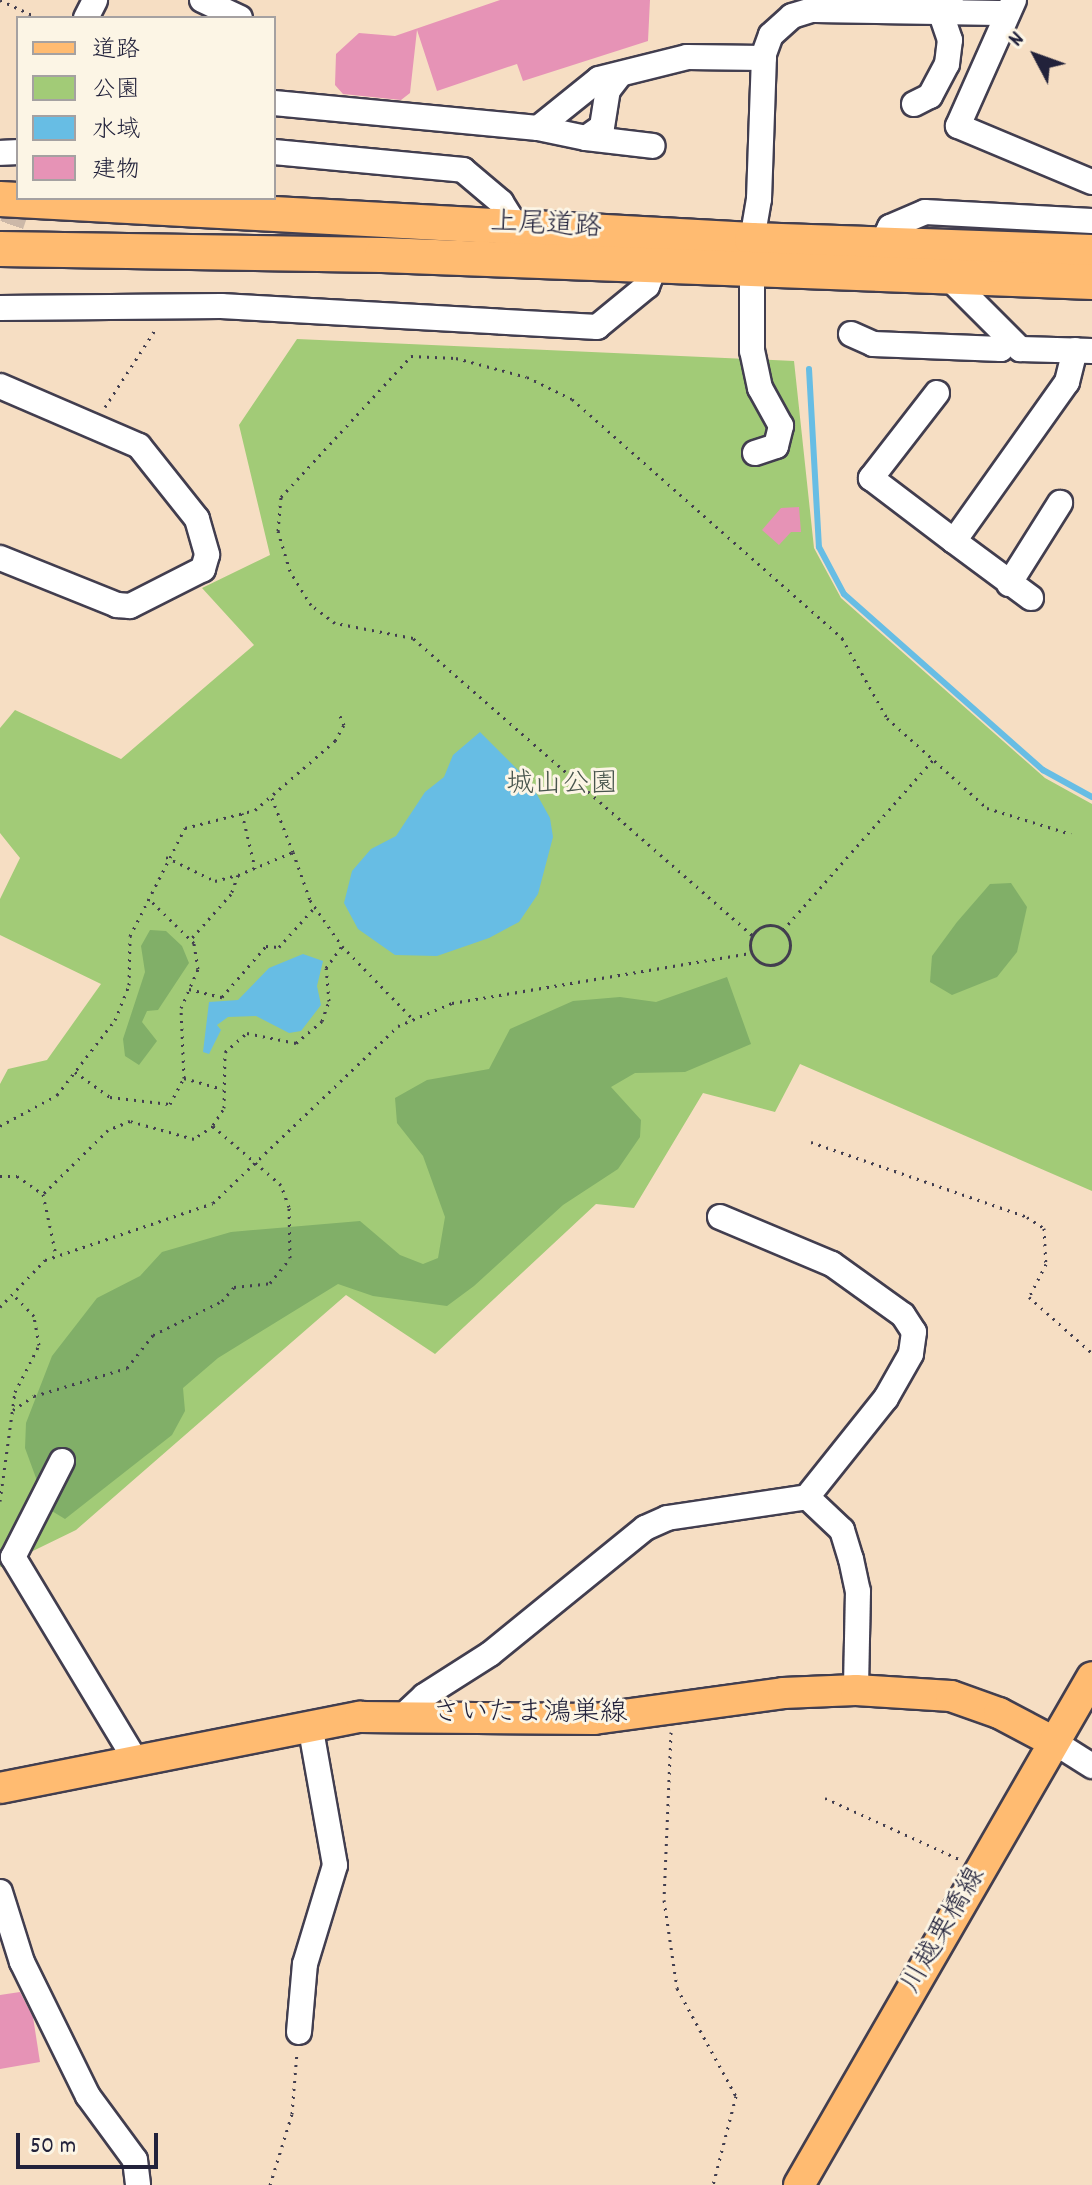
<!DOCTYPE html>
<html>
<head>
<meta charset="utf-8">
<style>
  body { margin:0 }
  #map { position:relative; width:1092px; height:2185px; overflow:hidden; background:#f6dec3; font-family:Dekko,"Klee One",sans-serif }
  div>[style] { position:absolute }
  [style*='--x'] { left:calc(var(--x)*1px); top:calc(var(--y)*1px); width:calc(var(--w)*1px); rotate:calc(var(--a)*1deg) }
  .green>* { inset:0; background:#a2cb77 }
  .forest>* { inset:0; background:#81af68 }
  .water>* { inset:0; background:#67bde4 }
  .stream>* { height:6px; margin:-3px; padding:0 3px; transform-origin:3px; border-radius:3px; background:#67bde4 }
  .building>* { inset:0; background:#e693b6 }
  .minor-tunnel>* { height:24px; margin-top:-12px; transform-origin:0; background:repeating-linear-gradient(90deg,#ccb8a8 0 24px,transparent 0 36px) }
  .path>* { height:3px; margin-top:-1.5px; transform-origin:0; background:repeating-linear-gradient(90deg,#423e4f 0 2px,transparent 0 8px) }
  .path>.ring { margin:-1.5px; padding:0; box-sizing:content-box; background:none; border:3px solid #423e4f; border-radius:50% }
  .roads { filter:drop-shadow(2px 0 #423e4f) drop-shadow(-2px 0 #423e4f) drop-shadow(0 2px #423e4f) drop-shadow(0 -2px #423e4f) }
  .minor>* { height:24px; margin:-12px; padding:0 12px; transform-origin:12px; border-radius:12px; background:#fff }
  .major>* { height:30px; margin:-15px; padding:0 15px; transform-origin:15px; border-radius:15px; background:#ffbb71 }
  .highway>* { height:34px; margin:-17px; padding:0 17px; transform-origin:17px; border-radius:17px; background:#ffbb71 }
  span { translate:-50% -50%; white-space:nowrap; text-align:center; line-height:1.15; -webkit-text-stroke:6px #fcf5e5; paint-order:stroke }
  .street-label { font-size:28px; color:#22223b }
  .park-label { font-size:28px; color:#48554d }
  .legend { position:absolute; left:16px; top:16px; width:260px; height:184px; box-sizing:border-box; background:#fcf5e5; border:2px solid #a5a1a1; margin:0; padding:10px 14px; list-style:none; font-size:24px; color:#22223b }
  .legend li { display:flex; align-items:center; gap:16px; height:40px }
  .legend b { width:40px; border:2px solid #a5a1a1 }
  .north { position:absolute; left:996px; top:16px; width:80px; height:80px; -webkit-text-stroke:6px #fcf5e5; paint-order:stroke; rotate:311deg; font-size:22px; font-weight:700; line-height:32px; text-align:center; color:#22223b }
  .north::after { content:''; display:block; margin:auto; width:28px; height:36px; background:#22223b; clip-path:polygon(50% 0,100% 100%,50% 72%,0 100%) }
  .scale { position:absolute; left:16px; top:2133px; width:142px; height:36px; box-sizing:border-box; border:4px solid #22223b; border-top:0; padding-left:10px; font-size:24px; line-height:28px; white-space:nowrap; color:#22223b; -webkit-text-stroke:6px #fcf5e5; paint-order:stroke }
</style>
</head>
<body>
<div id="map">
  <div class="green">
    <i style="clip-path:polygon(297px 339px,794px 361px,814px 548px,841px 598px,1045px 778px,1092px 804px,1092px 1191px,800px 1064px,775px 1112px,703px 1093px,634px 1208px,596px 1204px,435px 1354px,346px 1295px,76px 1530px,0 1567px,0 1084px,8px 1069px,47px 1060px,101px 984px,0 935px,0 899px,20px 858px,0 833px,0 728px,15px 710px,121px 759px,254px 645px,202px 588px,270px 555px,239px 425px)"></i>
  </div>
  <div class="forest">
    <i style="clip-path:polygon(1011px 883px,1027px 907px,1017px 952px,997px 977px,952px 995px,930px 982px,932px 956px,957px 922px,990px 884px)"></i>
    <i style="clip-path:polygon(150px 930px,166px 931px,182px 946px,189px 963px,158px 1010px,147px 1011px,142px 1022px,157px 1041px,139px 1065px,125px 1056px,123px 1039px,145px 972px,141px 946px)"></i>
    <i style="clip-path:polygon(727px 977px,751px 1044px,685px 1072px,635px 1073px,611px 1087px,641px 1120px,640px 1137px,618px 1169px,563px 1205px,474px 1286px,447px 1306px,373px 1296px,338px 1284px,218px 1358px,183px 1388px,185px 1411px,172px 1435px,65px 1519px,47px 1508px,25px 1448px,26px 1423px,52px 1356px,97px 1298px,140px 1276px,162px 1252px,231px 1232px,360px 1221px,400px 1255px,423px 1264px,438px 1258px,445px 1217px,423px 1156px,397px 1123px,395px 1098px,427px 1080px,489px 1069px,510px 1029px,573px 1001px,620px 997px,656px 1002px)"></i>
  </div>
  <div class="water">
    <i style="clip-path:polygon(480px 732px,530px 782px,550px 818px,553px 837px,538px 894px,519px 922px,489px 938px,437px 956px,395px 955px,358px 929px,344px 903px,352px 871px,371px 849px,396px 836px,425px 792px,444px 777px,453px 755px)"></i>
    <i style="clip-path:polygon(303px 954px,323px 961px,317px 986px,321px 1005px,301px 1031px,289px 1033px,256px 1016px,228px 1017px,217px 1025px,221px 1030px,209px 1054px,203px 1052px,209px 1002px,238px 1000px,269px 968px)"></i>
  </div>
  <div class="stream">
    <i style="--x:809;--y:369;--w:178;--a:86.8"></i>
    <i style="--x:819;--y:547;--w:53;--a:62"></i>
    <i style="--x:844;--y:594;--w:266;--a:41.5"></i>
    <i style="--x:1043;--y:770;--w:56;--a:28.9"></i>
  </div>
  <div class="building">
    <i style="clip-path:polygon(500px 0,650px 0,648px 41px,523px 81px,517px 64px,437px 91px,417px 30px,410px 93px,401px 100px,343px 94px,335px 85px,336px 54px,359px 33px,395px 36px)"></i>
    <i style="clip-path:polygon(799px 507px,801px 532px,791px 532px,779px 545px,762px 530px,781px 508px)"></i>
    <i style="clip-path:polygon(20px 1992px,33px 2017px,40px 2062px,0 2069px,0 1995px)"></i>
  </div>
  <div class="minor-tunnel">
    <i style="--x:0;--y:259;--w:65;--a:-71"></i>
  </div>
  <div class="path">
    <i style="--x:0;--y:0;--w:43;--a:24.8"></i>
    <i style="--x:105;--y:407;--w:92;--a:-57"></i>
    <i style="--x:242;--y:813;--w:57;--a:76.7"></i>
    <i style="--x:293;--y:852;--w:51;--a:70.5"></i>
    <i style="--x:310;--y:900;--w:56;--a:55.2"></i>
    <i style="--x:342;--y:946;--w:102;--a:45.8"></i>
    <i style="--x:166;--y:857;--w:55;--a:26.1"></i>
    <i style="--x:215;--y:881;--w:24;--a:-15"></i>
    <i style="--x:238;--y:875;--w:20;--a:110"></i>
    <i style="--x:231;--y:894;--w:60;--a:131.6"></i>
    <i style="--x:238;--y:875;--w:60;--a:-22.7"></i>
    <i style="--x:293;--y:852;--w:60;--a:-111.4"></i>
    <i class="ring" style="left:750px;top:925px;width:37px;height:37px"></i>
    <i style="--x:783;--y:930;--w:227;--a:-48.6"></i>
    <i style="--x:752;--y:935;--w:451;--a:-138.8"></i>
    <i style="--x:413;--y:638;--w:79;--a:-169.1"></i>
    <i style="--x:335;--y:623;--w:30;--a:-143"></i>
    <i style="--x:311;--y:605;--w:40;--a:-122"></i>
    <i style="--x:290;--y:571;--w:42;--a:-106.7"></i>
    <i style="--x:278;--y:531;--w:34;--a:-85"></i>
    <i style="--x:281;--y:497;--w:192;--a:-47.3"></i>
    <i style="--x:411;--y:356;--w:45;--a:2.5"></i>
    <i style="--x:456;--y:358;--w:73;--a:15"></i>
    <i style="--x:527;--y:377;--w:50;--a:26.1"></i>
    <i style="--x:572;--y:399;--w:361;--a:41.5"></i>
    <i style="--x:842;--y:638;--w:92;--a:60.6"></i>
    <i style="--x:887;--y:718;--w:135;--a:42"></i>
    <i style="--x:987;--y:808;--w:88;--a:17.2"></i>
    <i style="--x:189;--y:989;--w:34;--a:14"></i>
    <i style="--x:222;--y:997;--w:67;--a:-49.2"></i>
    <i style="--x:266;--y:946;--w:13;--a:4"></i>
    <i style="--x:279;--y:947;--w:54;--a:-48"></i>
    <i style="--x:75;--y:1072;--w:43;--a:35.5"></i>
    <i style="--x:110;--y:1097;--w:60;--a:6.7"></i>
    <i style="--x:170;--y:1104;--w:30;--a:-62"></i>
    <i style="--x:184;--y:1078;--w:70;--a:-92.5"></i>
    <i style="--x:181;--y:1008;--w:43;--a:-66.4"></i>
    <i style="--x:198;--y:969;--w:26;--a:-99"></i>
    <i style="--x:194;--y:943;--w:64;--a:-135.6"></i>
    <i style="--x:184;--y:1078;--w:40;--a:16"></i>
    <i style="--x:213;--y:1125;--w:20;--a:-57"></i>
    <i style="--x:224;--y:1108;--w:56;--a:-89"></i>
    <i style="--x:225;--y:1052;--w:29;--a:-41"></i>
    <i style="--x:247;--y:1033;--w:50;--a:11.5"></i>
    <i style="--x:296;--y:1043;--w:34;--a:-40"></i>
    <i style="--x:322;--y:1021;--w:21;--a:-71"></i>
    <i style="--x:329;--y:1001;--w:33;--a:-95"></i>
    <i style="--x:326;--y:968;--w:27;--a:-54"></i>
    <i style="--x:0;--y:1126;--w:65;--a:-28.5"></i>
    <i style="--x:57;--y:1095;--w:95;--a:-52.3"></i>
    <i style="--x:115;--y:1020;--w:38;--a:-68"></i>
    <i style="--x:129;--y:985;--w:49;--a:-88.8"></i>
    <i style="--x:130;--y:936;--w:121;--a:-63"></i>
    <i style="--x:185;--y:828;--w:72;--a:-14.4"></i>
    <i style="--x:255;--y:810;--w:106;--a:-40.8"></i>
    <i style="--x:335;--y:741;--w:18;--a:-61"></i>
    <i style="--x:344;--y:725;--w:13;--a:-113"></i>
    <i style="--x:811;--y:1142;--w:229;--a:19.1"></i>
    <i style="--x:1027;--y:1217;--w:20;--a:33"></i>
    <i style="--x:1044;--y:1228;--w:36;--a:87"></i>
    <i style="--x:1046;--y:1264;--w:37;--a:117"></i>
    <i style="--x:1029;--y:1297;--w:84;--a:41.6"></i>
    <i style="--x:0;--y:1176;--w:17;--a:0"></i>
    <i style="--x:17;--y:1176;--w:32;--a:35"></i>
    <i style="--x:0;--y:1307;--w:65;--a:-46.2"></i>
    <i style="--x:45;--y:1260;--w:177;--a:-18.7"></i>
    <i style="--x:213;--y:1203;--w:256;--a:-43.7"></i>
    <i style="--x:398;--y:1026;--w:59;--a:-23.1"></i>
    <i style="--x:452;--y:1003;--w:304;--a:-9.5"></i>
    <i style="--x:13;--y:1410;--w:25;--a:-34"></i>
    <i style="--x:34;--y:1396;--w:97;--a:-16.8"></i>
    <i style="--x:127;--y:1368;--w:42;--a:-51.8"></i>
    <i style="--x:153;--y:1335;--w:77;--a:-26.2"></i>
    <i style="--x:222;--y:1301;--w:18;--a:-49"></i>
    <i style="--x:234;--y:1287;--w:36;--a:-6"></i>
    <i style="--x:270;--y:1283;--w:32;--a:-51"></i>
    <i style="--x:290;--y:1258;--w:51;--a:-91.1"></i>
    <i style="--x:289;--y:1207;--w:23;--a:-110"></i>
    <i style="--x:281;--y:1185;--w:90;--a:-139.1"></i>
    <i style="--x:213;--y:1126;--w:23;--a:146"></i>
    <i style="--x:194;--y:1139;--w:66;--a:-164.3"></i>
    <i style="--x:130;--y:1121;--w:24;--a:158"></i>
    <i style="--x:108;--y:1130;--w:91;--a:135.4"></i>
    <i style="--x:43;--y:1194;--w:62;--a:78"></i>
    <i style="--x:0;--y:1501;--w:110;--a:-82.2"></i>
    <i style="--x:15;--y:1392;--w:53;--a:-62.9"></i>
    <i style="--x:39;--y:1345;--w:29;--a:-100"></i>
    <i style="--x:34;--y:1316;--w:30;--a:-134"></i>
    <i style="--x:671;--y:1732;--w:168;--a:92.4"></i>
    <i style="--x:664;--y:1900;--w:89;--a:81.6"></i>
    <i style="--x:677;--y:1988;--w:123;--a:61.4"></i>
    <i style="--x:736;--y:2096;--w:92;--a:104.5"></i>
    <i style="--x:825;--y:1798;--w:147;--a:24.5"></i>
    <i style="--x:270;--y:2185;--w:74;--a:-72.8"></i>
    <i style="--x:292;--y:2114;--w:62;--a:-85.4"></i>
  </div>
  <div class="roads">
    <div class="minor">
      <i style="--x:202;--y:0;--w:42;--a:25.3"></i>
      <i style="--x:1014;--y:0;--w:138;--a:114"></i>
      <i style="--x:958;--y:126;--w:145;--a:22.7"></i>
      <i style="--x:86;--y:18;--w:20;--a:-63"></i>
      <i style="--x:274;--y:103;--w:265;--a:5.4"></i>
      <i style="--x:538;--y:128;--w:49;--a:11.8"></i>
      <i style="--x:586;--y:138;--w:19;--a:-35"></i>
      <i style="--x:602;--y:127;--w:37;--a:-81"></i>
      <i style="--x:608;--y:90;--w:16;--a:-52"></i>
      <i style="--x:914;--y:104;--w:18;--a:-27"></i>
      <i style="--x:930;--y:96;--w:36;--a:-62"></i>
      <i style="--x:947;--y:64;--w:24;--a:-83"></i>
      <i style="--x:950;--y:40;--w:31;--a:-109"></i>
      <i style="--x:940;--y:11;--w:14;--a:-39"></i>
      <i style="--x:538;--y:128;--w:78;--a:-38.8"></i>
      <i style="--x:599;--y:79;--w:91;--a:-14"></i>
      <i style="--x:687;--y:57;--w:77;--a:0.7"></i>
      <i style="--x:586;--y:138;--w:67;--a:6.8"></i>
      <i style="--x:274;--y:152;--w:190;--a:5.4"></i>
      <i style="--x:463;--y:170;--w:50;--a:40.1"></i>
      <i style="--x:501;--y:202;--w:26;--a:58"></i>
      <i style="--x:0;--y:153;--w:18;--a:-3"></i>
      <i style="--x:882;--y:243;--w:18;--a:-63"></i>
      <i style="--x:890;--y:227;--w:38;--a:-23"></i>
      <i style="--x:925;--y:212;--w:167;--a:3.1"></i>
      <i style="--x:951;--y:280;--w:98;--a:45"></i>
      <i style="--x:1020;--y:349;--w:72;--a:1.6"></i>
      <i style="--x:0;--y:308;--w:221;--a:-0.5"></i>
      <i style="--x:221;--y:306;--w:377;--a:3.2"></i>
      <i style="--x:597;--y:327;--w:65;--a:-39.4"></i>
      <i style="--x:647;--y:286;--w:22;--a:-68"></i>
      <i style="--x:851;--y:334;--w:24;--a:24"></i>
      <i style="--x:873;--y:344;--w:128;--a:2.2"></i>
      <i style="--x:1001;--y:349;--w:13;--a:-58"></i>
      <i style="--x:0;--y:386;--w:151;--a:23.3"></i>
      <i style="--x:139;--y:446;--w:93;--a:51.5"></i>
      <i style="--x:197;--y:519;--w:37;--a:74"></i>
      <i style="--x:207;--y:555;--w:15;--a:106"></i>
      <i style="--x:203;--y:569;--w:82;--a:153.1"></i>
      <i style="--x:130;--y:606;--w:13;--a:-176"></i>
      <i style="--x:117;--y:605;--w:126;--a:-158.1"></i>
      <i style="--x:937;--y:393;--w:108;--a:127.8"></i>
      <i style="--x:871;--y:478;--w:104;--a:37.2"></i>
      <i style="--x:755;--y:453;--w:22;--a:-18"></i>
      <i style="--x:776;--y:446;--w:21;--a:-76"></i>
      <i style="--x:781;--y:426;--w:43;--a:-118.9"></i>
      <i style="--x:760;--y:388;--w:38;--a:-102"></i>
      <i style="--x:752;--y:351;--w:111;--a:-90"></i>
      <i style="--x:752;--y:240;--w:42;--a:-80.3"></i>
      <i style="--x:759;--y:199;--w:145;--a:-88"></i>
      <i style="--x:764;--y:54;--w:20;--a:-70"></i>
      <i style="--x:771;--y:35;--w:28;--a:-42"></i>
      <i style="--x:792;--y:16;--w:21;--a:-17"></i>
      <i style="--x:812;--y:10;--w:190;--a:0.9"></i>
      <i style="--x:1009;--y:584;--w:96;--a:-57.8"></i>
      <i style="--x:1031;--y:598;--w:96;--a:-143.5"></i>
      <i style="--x:954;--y:541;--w:195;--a:-54.6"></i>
      <i style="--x:1067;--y:382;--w:33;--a:-76"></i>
      <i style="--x:720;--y:1217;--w:121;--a:22.8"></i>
      <i style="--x:832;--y:1264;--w:87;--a:35.7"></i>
      <i style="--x:903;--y:1315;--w:20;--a:57"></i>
      <i style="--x:914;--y:1332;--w:22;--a:98"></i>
      <i style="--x:911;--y:1354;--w:51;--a:119.6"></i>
      <i style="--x:886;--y:1398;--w:127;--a:128.6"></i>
      <i style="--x:62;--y:1461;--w:108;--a:117"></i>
      <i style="--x:13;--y:1557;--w:236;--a:58.9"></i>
      <i style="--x:405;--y:1714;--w:26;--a:-43"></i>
      <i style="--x:424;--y:1696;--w:78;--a:-32.5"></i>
      <i style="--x:490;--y:1654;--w:200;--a:-39.1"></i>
      <i style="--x:645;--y:1528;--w:24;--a:-24"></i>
      <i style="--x:667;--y:1518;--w:142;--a:-8.5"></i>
      <i style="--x:807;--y:1497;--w:48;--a:43.3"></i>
      <i style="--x:842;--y:1530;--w:30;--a:73"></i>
      <i style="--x:851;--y:1559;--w:33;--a:78"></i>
      <i style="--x:858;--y:1591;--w:99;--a:91.2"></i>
      <i style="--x:1054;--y:1742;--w:45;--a:32.3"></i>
      <i style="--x:0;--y:1892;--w:73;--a:72.6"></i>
      <i style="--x:22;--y:1962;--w:149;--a:63.8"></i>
      <i style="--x:88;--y:2096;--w:79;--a:53.7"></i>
      <i style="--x:135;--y:2160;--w:25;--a:83"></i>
      <i style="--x:299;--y:2032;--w:68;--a:-85"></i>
      <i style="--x:305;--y:1964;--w:103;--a:-73.1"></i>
      <i style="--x:335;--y:1865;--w:143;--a:-100.1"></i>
    </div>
    <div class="major">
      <i style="--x:0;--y:1788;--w:367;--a:-11.2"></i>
      <i style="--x:360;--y:1717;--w:234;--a:0.5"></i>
      <i style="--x:594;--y:1719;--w:191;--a:-7.8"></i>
      <i style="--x:783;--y:1693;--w:73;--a:-2.4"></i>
      <i style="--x:856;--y:1690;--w:95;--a:3.6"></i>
      <i style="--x:951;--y:1696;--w:51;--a:19.5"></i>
      <i style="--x:999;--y:1713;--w:62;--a:27.8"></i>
      <i style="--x:799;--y:2185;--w:586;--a:-60.02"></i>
    </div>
    <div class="highway">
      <i style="--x:0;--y:199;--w:753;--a:3.12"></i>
      <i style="--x:752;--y:240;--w:340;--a:2"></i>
      <i style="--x:0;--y:249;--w:382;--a:0.9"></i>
      <i style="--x:382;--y:255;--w:711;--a:2.18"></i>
    </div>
  </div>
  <div class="street-label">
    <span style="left:546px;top:227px;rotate:3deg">上尾道路</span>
    <span style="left:530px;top:1715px">さいたま鴻巣線</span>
    <span style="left:945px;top:1931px;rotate:-60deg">川越栗橋線</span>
  </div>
  <div class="park-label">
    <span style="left:562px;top:786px">城山公園</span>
  </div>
  <ul class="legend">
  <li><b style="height:10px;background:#ffbb71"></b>道路</li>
  <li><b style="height:22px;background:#a2cb77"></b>公園</li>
  <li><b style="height:22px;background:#67bde4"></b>水域</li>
  <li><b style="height:22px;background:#e693b6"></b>建物</li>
  </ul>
  <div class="north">N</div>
  <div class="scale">50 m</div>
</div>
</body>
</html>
